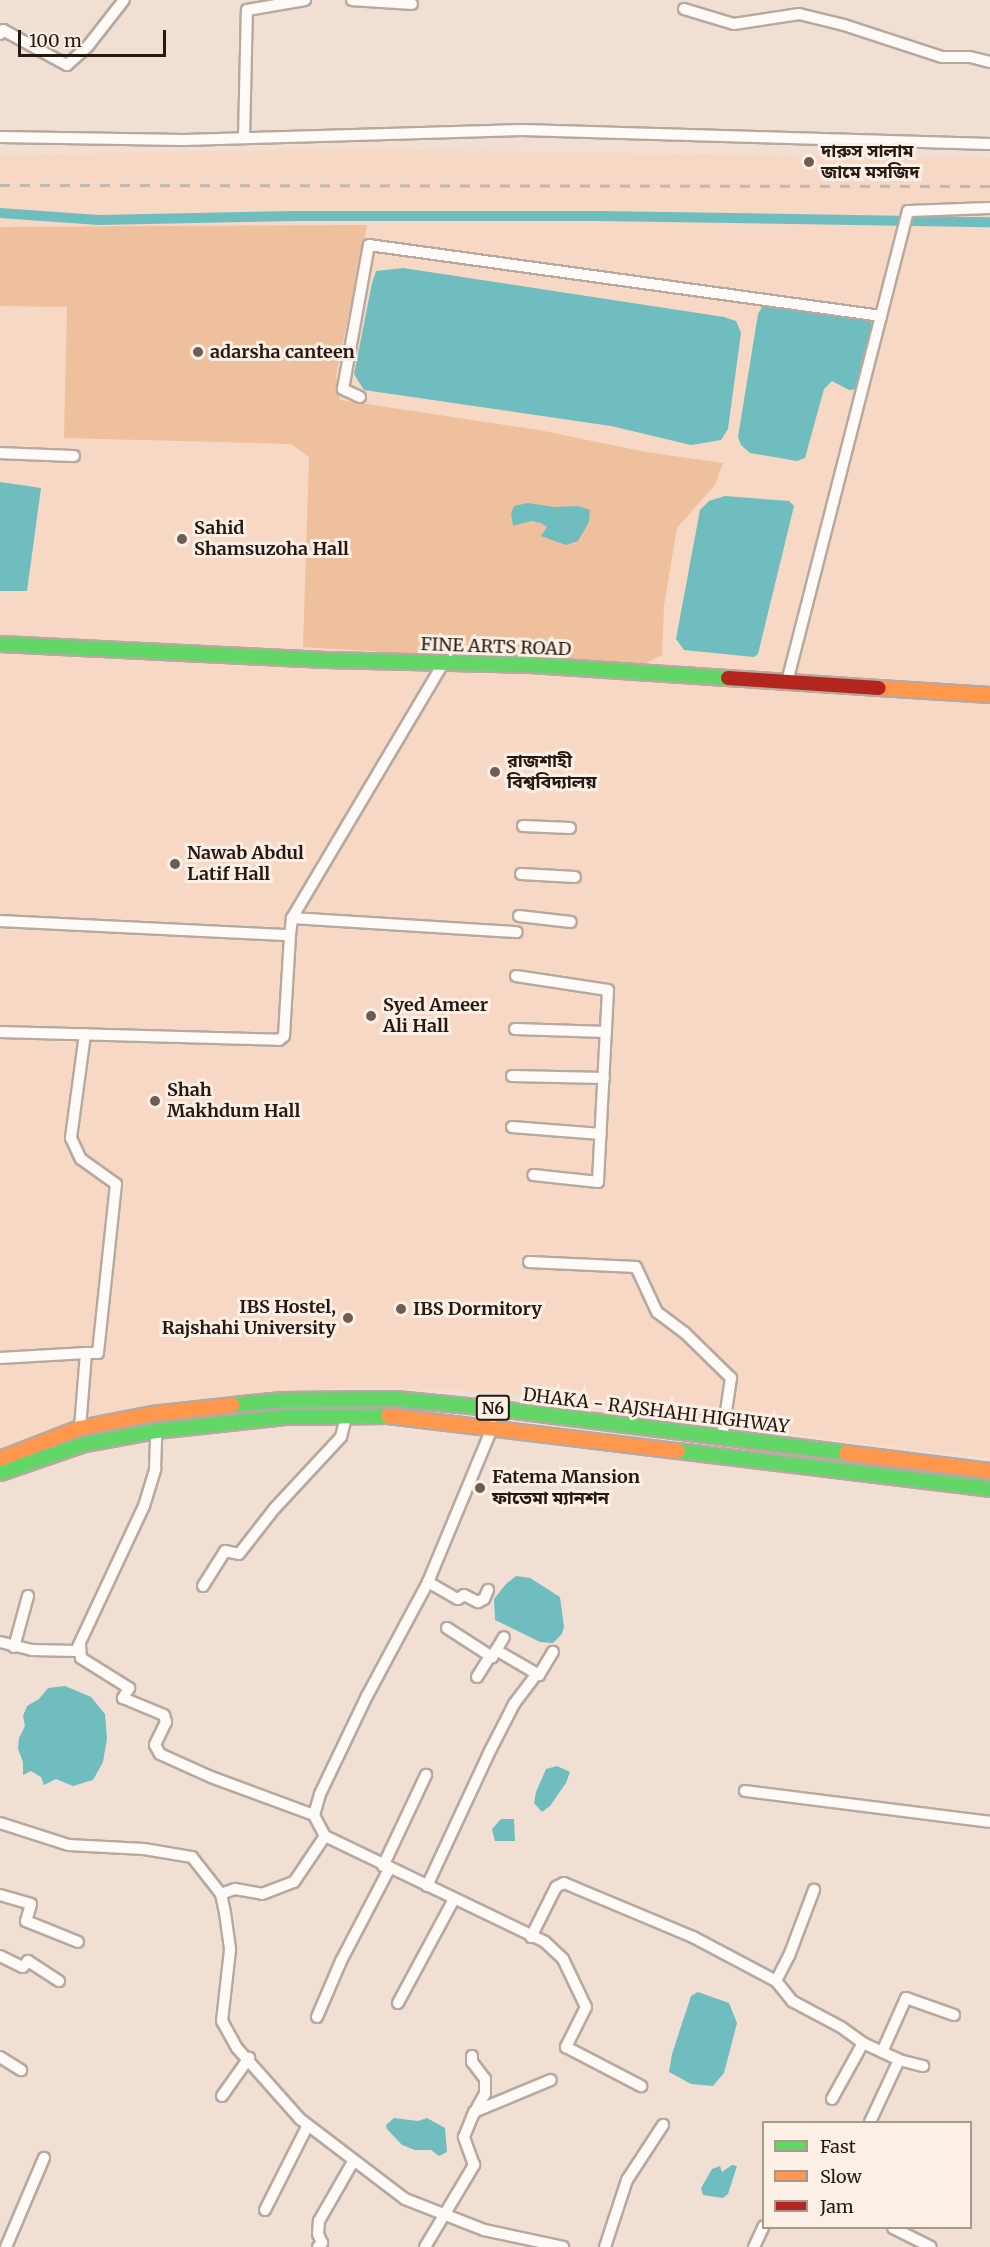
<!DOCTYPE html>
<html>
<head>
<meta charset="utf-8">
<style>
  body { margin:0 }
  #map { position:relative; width:990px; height:2247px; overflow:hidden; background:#f1dfd3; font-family:Merriweather,"Noto Sans Bengali",serif }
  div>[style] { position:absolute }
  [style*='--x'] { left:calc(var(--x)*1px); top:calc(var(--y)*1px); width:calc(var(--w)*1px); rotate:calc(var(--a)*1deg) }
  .built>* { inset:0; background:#f6d8c4 }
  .green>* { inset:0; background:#efc09d }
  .water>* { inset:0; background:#6fbdbf }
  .canal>* { height:10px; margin:-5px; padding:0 5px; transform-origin:5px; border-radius:5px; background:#6fbdbf }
  .roads { filter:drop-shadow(2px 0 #b7a99f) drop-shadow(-2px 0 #b7a99f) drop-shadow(0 2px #b7a99f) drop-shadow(0 -2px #b7a99f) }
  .street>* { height:10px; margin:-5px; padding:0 5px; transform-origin:5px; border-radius:5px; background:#fdfaf8 }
  .fast>* { height:14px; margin:-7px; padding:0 7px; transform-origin:7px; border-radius:7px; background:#63d668 }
  .slow>* { height:14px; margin:-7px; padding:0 7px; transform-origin:7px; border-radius:7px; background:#ff974d }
  .jam>* { height:14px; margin:-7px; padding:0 7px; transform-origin:7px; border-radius:7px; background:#b3261e }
  .rail>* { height:3px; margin-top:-1.5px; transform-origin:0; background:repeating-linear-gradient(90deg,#bdb9b5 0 10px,transparent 0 20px) }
  .dots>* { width:16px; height:16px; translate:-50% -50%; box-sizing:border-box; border:3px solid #fcefe5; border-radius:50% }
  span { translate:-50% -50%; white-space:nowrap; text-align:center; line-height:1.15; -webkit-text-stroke:6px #fcefe5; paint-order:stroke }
  .shield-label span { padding:2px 4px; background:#fcefe5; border:2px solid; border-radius:4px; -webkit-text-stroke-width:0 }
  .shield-label { font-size:16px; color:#251911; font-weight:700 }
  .poi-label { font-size:18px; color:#251911; font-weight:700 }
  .left { translate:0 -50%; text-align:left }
  .right { translate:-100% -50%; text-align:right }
  .street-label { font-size:18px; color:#251911 }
  .legend { position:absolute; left:762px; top:2121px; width:210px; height:108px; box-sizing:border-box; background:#fcefe5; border:2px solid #a69990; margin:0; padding:8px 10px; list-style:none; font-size:18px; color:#251911 }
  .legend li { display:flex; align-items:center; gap:12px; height:30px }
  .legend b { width:30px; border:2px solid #a69990 }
  .scale { position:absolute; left:18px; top:30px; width:148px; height:27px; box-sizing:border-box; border:3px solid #251911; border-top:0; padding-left:8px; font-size:18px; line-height:21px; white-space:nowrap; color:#251911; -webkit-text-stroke:4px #fcefe5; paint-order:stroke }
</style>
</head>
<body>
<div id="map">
  <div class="built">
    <i style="clip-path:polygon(317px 149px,990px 158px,990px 1458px,834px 1440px,502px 1392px,351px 1387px,144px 1406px,0 1451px,0 155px)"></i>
  </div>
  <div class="green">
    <i style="clip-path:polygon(367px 225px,336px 376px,340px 400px,539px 430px,646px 452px,723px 463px,715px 485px,677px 528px,664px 605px,662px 655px,636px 668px,303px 647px,309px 457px,291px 444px,64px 438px,67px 307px,0 306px,0 227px)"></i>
  </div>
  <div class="water">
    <i style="clip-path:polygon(403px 268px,724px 317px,736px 321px,741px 333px,728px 429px,721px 440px,691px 445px,611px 426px,364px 390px,354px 374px,372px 283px,376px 271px)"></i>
    <i style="clip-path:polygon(771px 304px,871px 322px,872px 329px,858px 389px,849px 390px,832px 381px,824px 389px,805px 458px,797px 461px,750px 453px,741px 445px,738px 437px,758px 314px,762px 307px)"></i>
    <i style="clip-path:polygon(0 482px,41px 488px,27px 591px,0 591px)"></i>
    <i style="clip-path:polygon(725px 496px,789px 501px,794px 506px,758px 654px,754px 657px,684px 650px,676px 639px,700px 510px,709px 501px)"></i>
    <i style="clip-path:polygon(528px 503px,554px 507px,578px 506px,590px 510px,589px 522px,578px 541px,566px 545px,541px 536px,547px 527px,541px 523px,531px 521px,513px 526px,511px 514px,514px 506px)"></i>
    <i style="clip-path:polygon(516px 1576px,530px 1578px,560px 1597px,564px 1627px,562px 1634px,553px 1643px,540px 1642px,495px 1620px,494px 1599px,506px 1584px)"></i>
    <i style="clip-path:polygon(65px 1686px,91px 1697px,105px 1714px,107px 1739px,103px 1762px,93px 1780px,73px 1786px,56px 1779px,44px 1785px,41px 1777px,31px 1771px,23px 1775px,23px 1762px,18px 1749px,19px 1738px,25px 1726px,23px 1716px,27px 1706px,39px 1699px,48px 1688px)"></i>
    <i style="clip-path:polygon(557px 1766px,570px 1772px,566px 1783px,550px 1806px,542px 1812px,534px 1803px,536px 1792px,546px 1769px)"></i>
    <i style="clip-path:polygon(501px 1819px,514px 1819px,515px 1841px,495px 1841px,492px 1829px)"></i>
    <i style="clip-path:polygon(698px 1992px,729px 2003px,737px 2023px,724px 2073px,713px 2086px,691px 2084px,669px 2072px,672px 2054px,691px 1996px)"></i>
    <i style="clip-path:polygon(394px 2118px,418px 2121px,427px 2118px,445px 2128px,447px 2152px,439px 2156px,431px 2150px,415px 2150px,402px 2145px,387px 2129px,386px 2125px)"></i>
    <i style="clip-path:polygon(732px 2165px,737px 2166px,728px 2194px,723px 2198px,703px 2195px,701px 2188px,712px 2169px,720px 2166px,722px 2172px)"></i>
  </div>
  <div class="canal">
    <i style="--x:0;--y:213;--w:99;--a:4"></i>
    <i style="--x:99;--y:220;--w:196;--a:-1.2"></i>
    <i style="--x:295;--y:216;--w:303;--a:0"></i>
    <i style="--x:598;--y:216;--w:392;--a:0.9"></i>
  </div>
  <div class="roads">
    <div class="street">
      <i style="--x:352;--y:0;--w:60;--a:3.8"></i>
      <i style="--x:684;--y:9;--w:52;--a:16.7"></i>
      <i style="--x:734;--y:24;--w:66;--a:-8.7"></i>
      <i style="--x:799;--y:14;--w:46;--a:13.7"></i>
      <i style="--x:844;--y:25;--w:103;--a:18.1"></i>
      <i style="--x:942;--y:57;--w:28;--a:0"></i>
      <i style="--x:970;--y:57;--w:21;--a:14"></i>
      <i style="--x:0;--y:34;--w:5;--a:-53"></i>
      <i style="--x:3;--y:30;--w:73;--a:28.7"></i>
      <i style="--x:67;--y:65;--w:28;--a:-42"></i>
      <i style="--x:88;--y:46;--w:58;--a:-52"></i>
      <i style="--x:0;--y:137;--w:184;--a:0.9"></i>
      <i style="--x:184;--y:140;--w:338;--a:-1.7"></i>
      <i style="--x:522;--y:130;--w:468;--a:1.7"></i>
      <i style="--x:244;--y:138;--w:128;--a:-88.7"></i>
      <i style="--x:247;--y:10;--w:59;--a:-9.8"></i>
      <i style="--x:360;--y:397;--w:19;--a:-155"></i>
      <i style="--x:343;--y:389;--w:146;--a:-79.8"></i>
      <i style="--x:369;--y:245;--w:517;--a:7.89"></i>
      <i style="--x:0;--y:453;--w:74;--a:2.3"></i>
      <i style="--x:787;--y:682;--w:486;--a:-75.6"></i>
      <i style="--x:908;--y:211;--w:82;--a:-2.1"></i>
      <i style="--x:523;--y:826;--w:47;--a:2.4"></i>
      <i style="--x:521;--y:874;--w:54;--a:3.2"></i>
      <i style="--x:519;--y:916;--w:52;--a:6.6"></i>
      <i style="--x:292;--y:918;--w:298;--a:-59.3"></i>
      <i style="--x:0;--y:921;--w:290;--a:2.8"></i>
      <i style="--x:290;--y:935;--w:17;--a:-83"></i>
      <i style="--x:292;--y:918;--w:225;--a:3.6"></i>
      <i style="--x:516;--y:976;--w:93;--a:8.7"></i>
      <i style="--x:608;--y:990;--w:192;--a:93"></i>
      <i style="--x:598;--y:1182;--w:65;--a:-173.9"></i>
      <i style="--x:515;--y:1029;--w:91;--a:1.9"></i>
      <i style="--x:0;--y:1032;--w:279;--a:1.6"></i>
      <i style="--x:279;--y:1040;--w:6;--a:-39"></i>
      <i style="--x:284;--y:1036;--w:101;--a:-86.6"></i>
      <i style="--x:85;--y:1034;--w:105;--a:97.7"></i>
      <i style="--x:71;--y:1138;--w:23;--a:65"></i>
      <i style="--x:81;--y:1159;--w:43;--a:35.5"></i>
      <i style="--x:116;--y:1184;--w:170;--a:96.1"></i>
      <i style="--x:98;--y:1353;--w:12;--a:180"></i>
      <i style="--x:512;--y:1076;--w:92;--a:1.2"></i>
      <i style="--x:512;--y:1127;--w:89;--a:4.5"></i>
      <i style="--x:529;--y:1262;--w:107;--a:2.7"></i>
      <i style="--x:636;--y:1267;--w:50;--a:65"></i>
      <i style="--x:657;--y:1312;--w:35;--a:37"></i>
      <i style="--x:685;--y:1333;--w:64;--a:44.4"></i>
      <i style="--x:731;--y:1378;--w:61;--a:98.5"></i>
      <i style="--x:0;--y:1358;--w:86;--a:-3.3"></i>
      <i style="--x:86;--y:1353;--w:75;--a:94.6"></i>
      <i style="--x:428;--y:1582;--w:34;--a:30"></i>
      <i style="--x:458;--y:1599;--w:7;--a:-34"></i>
      <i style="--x:464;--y:1595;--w:16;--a:27"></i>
      <i style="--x:478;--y:1602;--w:7;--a:-27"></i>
      <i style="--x:484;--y:1599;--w:10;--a:-66"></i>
      <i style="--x:203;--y:1586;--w:41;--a:-57.8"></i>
      <i style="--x:225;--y:1551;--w:14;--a:12"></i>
      <i style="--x:239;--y:1554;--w:58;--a:-52"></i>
      <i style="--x:275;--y:1508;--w:97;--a:-47.1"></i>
      <i style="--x:341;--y:1437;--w:21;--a:-76"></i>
      <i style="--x:447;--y:1628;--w:54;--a:32.8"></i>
      <i style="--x:492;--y:1657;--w:23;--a:-59"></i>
      <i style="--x:0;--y:1642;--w:33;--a:14"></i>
      <i style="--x:32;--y:1650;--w:44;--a:1.3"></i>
      <i style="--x:76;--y:1651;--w:160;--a:-64.9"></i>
      <i style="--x:144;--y:1506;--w:39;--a:-73"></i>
      <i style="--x:155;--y:1469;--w:38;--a:-88"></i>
      <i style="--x:80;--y:1645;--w:13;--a:86"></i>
      <i style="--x:81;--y:1658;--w:57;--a:32"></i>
      <i style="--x:129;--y:1688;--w:12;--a:121"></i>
      <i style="--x:123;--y:1698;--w:44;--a:22.5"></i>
      <i style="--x:164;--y:1715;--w:7;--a:74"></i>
      <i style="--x:166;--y:1722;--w:25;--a:116"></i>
      <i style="--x:155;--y:1745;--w:10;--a:61"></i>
      <i style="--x:160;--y:1754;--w:56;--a:24.3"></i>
      <i style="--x:211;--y:1777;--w:110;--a:20.3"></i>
      <i style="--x:14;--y:1647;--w:53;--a:-74.6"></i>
      <i style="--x:496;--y:1650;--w:50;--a:30.2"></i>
      <i style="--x:539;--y:1675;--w:27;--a:-59"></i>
      <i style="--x:477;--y:1677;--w:25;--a:-58"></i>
      <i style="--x:745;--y:1791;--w:247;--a:7.2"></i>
      <i style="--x:0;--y:1823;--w:72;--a:17.7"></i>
      <i style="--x:69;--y:1845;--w:75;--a:3.1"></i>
      <i style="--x:144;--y:1849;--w:49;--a:9.5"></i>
      <i style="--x:192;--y:1857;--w:47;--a:51.9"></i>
      <i style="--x:221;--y:1894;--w:19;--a:78"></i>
      <i style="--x:225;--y:1913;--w:37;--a:82"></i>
      <i style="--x:230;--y:1950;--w:71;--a:96.4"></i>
      <i style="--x:222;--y:2021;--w:31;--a:61"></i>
      <i style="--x:237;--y:2048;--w:95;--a:48.4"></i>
      <i style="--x:300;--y:2119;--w:132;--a:37.3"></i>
      <i style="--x:405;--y:2199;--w:85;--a:21.4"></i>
      <i style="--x:484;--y:2230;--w:81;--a:12.1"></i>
      <i style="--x:325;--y:1836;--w:244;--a:25.7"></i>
      <i style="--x:545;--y:1942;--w:25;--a:43"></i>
      <i style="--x:563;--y:1959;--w:53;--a:64.4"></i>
      <i style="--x:586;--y:2007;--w:45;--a:116.6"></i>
      <i style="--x:566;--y:2047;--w:85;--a:27.5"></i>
      <i style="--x:383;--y:1866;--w:101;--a:-64.7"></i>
      <i style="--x:427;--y:1886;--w:151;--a:-65"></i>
      <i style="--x:491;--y:1749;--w:51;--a:-62.9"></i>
      <i style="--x:514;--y:1704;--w:38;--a:-53"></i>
      <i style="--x:221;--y:1894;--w:15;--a:-20"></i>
      <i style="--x:235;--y:1889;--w:27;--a:10"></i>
      <i style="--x:262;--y:1894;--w:34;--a:-21"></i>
      <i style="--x:294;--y:1882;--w:55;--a:-56"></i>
      <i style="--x:325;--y:1836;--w:24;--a:-118"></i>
      <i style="--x:314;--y:1815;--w:22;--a:-74"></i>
      <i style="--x:320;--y:1794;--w:109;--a:-64.4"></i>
      <i style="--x:367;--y:1696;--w:129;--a:-61.8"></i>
      <i style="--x:428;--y:1582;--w:169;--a:-67.4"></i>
      <i style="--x:0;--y:1895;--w:32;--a:16"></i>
      <i style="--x:31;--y:1904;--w:18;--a:106"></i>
      <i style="--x:26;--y:1921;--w:56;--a:22"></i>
      <i style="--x:531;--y:1937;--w:56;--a:-63.4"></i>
      <i style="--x:556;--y:1887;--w:9;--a:-27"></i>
      <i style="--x:564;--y:1883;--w:140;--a:22.7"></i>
      <i style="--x:693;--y:1937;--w:94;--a:27.9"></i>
      <i style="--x:776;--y:1981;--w:28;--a:-63"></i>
      <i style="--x:789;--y:1956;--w:71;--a:-69.3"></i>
      <i style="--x:0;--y:1956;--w:25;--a:26"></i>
      <i style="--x:23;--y:1967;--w:8;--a:-50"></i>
      <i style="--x:28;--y:1961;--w:37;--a:33"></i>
      <i style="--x:776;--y:1981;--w:26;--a:51"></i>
      <i style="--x:792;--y:2001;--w:55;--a:28"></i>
      <i style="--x:841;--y:2027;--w:27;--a:36"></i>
      <i style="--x:398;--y:2003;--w:118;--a:-61.7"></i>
      <i style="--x:317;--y:2017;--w:61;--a:-66.8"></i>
      <i style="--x:341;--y:1961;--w:104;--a:-62.4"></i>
      <i style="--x:882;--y:2052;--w:59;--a:-66"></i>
      <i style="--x:906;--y:1998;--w:51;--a:19.5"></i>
      <i style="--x:0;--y:2057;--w:25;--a:32"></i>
      <i style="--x:899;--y:2060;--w:25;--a:14"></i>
      <i style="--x:222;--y:2096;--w:47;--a:-54.6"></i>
      <i style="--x:832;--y:2099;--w:64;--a:-61"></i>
      <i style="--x:863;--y:2043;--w:40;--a:25"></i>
      <i style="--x:899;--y:2060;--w:68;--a:115.1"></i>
      <i style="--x:474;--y:2112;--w:83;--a:-22.6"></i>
      <i style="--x:265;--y:2210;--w:95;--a:-63.2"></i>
      <i style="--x:893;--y:2228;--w:42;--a:26.6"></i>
      <i style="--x:6;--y:2247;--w:97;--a:-66.9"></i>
      <i style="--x:318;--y:2247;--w:6;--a:-45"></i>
      <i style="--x:322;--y:2243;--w:10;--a:-114"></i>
      <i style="--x:318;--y:2234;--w:13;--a:-86"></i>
      <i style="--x:319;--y:2221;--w:70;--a:-60.2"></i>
      <i style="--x:425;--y:2247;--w:96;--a:-59.1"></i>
      <i style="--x:474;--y:2165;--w:30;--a:-110"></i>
      <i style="--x:464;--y:2137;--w:22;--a:-68"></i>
      <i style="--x:472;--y:2117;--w:26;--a:-61"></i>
      <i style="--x:485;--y:2094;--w:15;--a:-90"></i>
      <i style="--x:485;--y:2079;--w:21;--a:-127"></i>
      <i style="--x:472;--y:2062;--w:6;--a:-90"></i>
      <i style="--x:605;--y:2247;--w:71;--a:-71.8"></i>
      <i style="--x:627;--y:2180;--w:66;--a:-56.8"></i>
      <i style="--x:754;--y:2247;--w:23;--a:-65"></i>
    </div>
    <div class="fast">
      <i style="--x:0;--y:644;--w:326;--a:2.8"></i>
      <i style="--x:326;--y:660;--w:204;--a:1.4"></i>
      <i style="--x:530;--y:665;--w:198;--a:3.8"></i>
      <i style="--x:233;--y:1405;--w:49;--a:-5.8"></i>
      <i style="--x:282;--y:1400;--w:114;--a:-0.5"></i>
      <i style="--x:396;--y:1399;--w:103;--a:5.5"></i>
      <i style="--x:499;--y:1409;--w:350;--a:7.2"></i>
      <i style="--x:678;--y:1451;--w:314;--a:6.9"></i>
      <i style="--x:0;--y:1473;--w:90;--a:-18.8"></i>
      <i style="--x:85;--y:1444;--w:72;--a:-10.4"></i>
      <i style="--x:156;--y:1431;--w:130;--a:-6.2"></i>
      <i style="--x:285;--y:1417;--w:103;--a:-0.6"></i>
    </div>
    <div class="slow">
      <i style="--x:879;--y:688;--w:111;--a:3.6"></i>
      <i style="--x:388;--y:1416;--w:292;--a:6.9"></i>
      <i style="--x:846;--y:1453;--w:145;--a:7.1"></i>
      <i style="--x:0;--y:1459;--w:86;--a:-21.2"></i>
      <i style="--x:80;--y:1428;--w:73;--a:-11"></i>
      <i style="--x:152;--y:1414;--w:81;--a:-6.3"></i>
    </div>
    <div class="jam">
      <i style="--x:728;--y:678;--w:151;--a:3.8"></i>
    </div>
  </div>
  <div class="rail">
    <i style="--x:0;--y:185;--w:990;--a:0.06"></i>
  </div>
  <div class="dots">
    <i style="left:809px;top:162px;background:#6c5e55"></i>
    <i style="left:198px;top:352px;background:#6c5e55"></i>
    <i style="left:182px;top:539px;background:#6c5e55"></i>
    <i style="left:495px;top:772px;background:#6c5e55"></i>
    <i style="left:175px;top:864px;background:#6c5e55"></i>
    <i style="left:371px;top:1016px;background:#6c5e55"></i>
    <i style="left:155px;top:1101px;background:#6c5e55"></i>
    <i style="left:401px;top:1309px;background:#6c5e55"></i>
    <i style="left:348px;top:1318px;background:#6c5e55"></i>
    <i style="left:480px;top:1488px;background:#6c5e55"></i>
  </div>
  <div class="shield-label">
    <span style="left:493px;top:1408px">N6</span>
  </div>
  <div class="poi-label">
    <span class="left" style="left:821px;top:162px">দারুস সালাম<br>জামে মসজিদ</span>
    <span class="left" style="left:210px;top:352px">adarsha canteen</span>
    <span class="left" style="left:194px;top:539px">Sahid<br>Shamsuzoha Hall</span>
    <span class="left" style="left:507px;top:772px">রাজশাহী<br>বিশ্ববিদ্যালয়</span>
    <span class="left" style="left:187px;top:864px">Nawab Abdul<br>Latif Hall</span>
    <span class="left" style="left:383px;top:1016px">Syed Ameer<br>Ali Hall</span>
    <span class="left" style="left:167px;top:1101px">Shah<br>Makhdum Hall</span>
    <span class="right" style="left:336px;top:1318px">IBS Hostel,<br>Rajshahi University</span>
    <span class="left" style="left:413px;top:1309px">IBS Dormitory</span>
    <span class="left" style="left:492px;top:1488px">Fatema Mansion<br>ফাতেমা ম্যানশন</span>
  </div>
  <div class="street-label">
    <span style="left:496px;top:647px;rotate:2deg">FINE ARTS ROAD</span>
    <span style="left:656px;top:1411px;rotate:7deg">DHAKA - RAJSHAHI HIGHWAY</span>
  </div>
  <ul class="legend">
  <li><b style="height:8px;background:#63d668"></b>Fast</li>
  <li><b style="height:8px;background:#ff974d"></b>Slow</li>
  <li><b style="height:8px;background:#b3261e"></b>Jam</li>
  </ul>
  <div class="scale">100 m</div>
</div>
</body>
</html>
